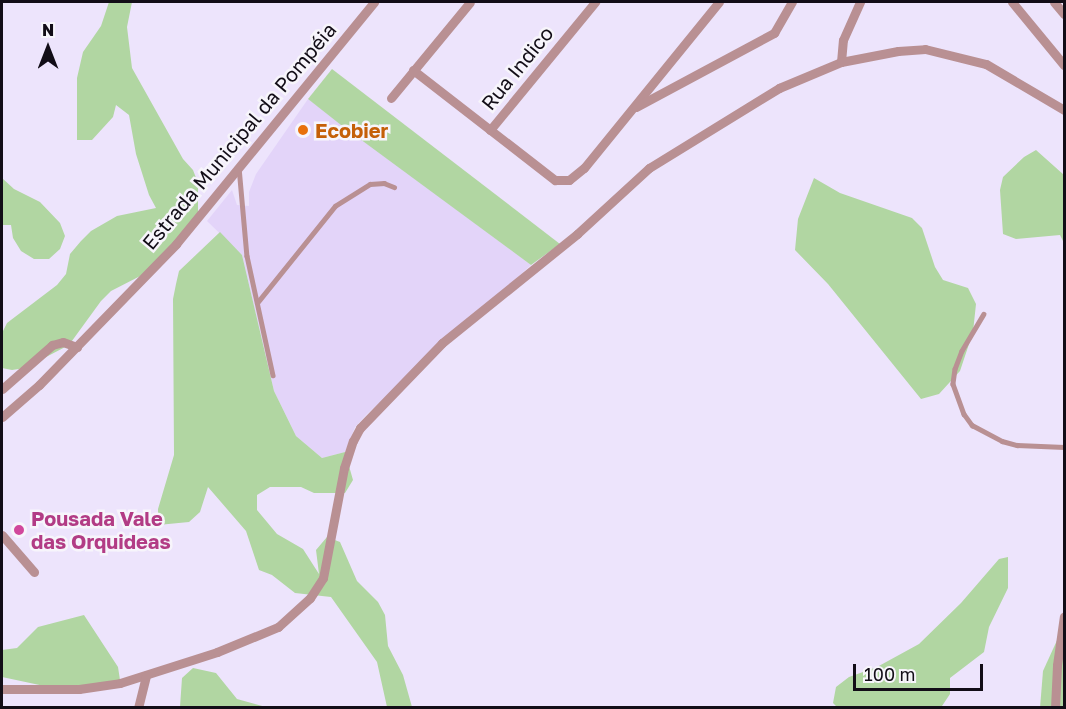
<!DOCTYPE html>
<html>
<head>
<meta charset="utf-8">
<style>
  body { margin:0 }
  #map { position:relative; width:1066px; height:709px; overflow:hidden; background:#ede4fc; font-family:"Golos Text",sans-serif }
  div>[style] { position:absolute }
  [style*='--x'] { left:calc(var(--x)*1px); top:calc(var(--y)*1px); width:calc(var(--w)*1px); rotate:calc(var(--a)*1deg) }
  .built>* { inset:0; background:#e3d4f9 }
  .green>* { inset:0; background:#b1d6a2 }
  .service>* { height:4.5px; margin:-2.25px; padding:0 2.25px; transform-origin:2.25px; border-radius:2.25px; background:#b99093 }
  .minor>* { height:9px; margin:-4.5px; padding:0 4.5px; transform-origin:4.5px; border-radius:4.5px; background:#b99093 }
  .dots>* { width:16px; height:16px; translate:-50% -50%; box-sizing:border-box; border:3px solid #f7f5fb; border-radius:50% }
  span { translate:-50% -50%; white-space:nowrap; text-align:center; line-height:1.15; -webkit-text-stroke:5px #f7f5fb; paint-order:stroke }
  .street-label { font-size:20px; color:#120d17 }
  .food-label { font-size:20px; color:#c56008; font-weight:700 }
  .left { translate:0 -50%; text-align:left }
  .hotel-label { font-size:20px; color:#b23c85; font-weight:700 }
  .frame { position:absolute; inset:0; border:3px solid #120d17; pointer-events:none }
  .north { position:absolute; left:18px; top:18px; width:60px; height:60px; -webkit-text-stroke:4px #f7f5fb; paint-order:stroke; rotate:0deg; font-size:16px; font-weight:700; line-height:24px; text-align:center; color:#120d17 }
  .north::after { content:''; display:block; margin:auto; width:21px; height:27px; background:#120d17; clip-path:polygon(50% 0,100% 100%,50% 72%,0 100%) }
  .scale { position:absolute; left:853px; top:664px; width:130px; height:27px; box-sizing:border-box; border:3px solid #120d17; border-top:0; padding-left:8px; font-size:18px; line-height:21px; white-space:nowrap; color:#120d17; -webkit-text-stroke:4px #f7f5fb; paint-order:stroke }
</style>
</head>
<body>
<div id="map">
  <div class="built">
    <i style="clip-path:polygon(308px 99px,531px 265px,367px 414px,355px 427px,345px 452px,322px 458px,296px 436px,274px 391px,242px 255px,207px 221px,232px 190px,237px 205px,249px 206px,249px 192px,256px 174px)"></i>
  </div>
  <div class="green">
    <i style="clip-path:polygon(109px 2px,132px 2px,127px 27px,132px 68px,183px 159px,193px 170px,198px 183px,198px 214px,150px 271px,111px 291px,101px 301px,69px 345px,25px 368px,12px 370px,2px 368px,2px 333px,7px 323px,57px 285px,66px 274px,70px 254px,81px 241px,91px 231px,117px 216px,156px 208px,149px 195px,136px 154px,129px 115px,116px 105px,113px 117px,92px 140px,77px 140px,77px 78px,83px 52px,101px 26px)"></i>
    <i style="clip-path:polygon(332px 69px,560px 244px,531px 265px,341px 125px,308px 99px)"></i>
    <i style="clip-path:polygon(1036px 150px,1064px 175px,1064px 243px,1060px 235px,1016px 239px,1003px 234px,1000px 190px,1003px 177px,1024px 157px)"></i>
    <i style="clip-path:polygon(2px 178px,14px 189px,40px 202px,60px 223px,65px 236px,60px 249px,49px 259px,34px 259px,21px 251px,13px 238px,11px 225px,2px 225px)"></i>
    <i style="clip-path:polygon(814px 178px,840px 193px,912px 218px,922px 228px,935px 267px,943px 280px,968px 288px,976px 304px,973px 332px,960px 371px,939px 394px,921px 399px,828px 284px,795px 250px,798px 219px)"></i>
    <i style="clip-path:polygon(220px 232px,242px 255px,274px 391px,296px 436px,322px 458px,345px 452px,353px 480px,345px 493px,314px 493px,301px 487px,270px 487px,257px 495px,257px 510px,277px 534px,303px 549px,319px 574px,316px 550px,327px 537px,340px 542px,357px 581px,378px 602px,385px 615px,388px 646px,403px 675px,412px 707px,387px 707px,377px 662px,331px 597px,295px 593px,272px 575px,259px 570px,246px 531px,208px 487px,200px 512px,189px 522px,158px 525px,158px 509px,174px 455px,173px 299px,176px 284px,179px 271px)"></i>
    <i style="clip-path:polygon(1008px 557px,1008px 588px,989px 627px,984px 652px,950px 678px,950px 694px,942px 706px,838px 708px,833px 703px,836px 687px,849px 677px,877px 667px,919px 644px,961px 603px,999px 559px)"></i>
    <i style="clip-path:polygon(84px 615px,118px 667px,120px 680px,63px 690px,2px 677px,2px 650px,17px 648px,38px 627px)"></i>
    <i style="clip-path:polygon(1064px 625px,1064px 707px,1040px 708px,1043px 671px)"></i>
    <i style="clip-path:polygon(193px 668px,216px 673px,237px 699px,266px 707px,180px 707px,182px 678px)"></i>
  </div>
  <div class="service">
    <i style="--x:239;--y:167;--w:89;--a:84.9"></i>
    <i style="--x:247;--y:256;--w:122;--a:77.7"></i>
    <i style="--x:257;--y:303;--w:124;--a:-51.2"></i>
    <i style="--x:335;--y:206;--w:41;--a:-32.2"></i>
    <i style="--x:370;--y:184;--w:14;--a:-4"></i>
    <i style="--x:384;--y:183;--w:11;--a:22"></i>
    <i style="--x:984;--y:314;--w:43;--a:120.7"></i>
    <i style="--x:962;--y:351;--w:19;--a:111"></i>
    <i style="--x:955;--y:369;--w:15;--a:98"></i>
    <i style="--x:953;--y:384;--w:32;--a:70"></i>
    <i style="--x:964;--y:414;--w:14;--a:54"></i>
    <i style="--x:972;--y:425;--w:34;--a:28"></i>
    <i style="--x:1002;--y:441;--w:16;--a:15"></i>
    <i style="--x:1017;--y:445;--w:47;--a:2.4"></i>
  </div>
  <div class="minor">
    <i style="--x:1012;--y:2;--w:82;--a:50.5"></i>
    <i style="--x:1054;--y:2;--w:16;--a:50"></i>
    <i style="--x:841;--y:62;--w:22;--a:-85"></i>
    <i style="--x:843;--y:40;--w:42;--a:-65.9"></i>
    <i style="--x:413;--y:70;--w:180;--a:37.8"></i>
    <i style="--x:555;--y:180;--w:14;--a:0"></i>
    <i style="--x:569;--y:180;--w:19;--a:-39"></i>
    <i style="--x:584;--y:168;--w:214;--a:-50.9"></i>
    <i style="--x:391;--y:98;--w:124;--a:-50.5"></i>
    <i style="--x:636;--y:107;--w:157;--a:-28.2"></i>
    <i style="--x:774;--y:33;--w:36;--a:-60"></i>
    <i style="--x:490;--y:130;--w:166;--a:-50.6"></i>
    <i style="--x:2;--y:389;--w:67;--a:-41.3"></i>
    <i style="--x:52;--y:345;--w:11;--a:-15"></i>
    <i style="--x:63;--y:342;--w:15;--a:20"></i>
    <i style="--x:2;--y:417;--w:49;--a:-40.9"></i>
    <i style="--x:39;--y:385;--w:197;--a:-45.8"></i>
    <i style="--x:176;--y:244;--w:313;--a:-50.7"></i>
    <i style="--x:2;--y:535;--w:49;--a:49.1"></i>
    <i style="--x:2;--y:689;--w:77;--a:0"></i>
    <i style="--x:79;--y:689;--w:41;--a:-8.3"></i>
    <i style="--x:120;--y:683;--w:102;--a:-17.7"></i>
    <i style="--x:217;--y:652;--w:66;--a:-22.3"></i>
    <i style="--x:278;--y:627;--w:43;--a:-42.2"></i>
    <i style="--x:310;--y:598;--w:24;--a:-57"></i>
    <i style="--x:323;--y:578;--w:112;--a:-79.2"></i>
    <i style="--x:344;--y:468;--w:28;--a:-72"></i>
    <i style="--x:353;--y:441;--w:15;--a:-62"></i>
    <i style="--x:360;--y:428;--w:118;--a:-46"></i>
    <i style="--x:442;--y:343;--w:174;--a:-38.9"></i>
    <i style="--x:577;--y:234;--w:98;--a:-42.5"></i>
    <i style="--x:649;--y:168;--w:153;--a:-31.6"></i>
    <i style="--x:779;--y:88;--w:67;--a:-22.8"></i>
    <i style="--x:841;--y:62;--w:58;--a:-10.9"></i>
    <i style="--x:898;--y:51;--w:27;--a:-4"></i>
    <i style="--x:925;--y:49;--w:63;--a:13.8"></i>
    <i style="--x:986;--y:64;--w:91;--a:30.5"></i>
    <i style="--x:138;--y:708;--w:34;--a:-76"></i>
    <i style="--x:1055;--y:708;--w:43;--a:-87.3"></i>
    <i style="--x:1057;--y:665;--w:49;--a:-81.9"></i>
  </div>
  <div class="dots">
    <i style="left:303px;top:130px;background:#e8710a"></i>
    <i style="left:19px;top:530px;background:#d1479c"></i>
  </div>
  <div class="street-label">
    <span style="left:517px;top:68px;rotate:-51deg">Rua Indico</span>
    <span style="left:239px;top:136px;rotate:-50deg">Estrada Municipal da Pompéia</span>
  </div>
  <div class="food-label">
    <span class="left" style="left:315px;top:130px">Ecobier</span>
  </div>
  <div class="hotel-label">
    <span class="left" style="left:31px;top:530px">Pousada Vale<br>das Orquideas</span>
  </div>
  <div class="frame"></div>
  <div class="north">N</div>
  <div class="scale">100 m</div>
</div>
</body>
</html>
